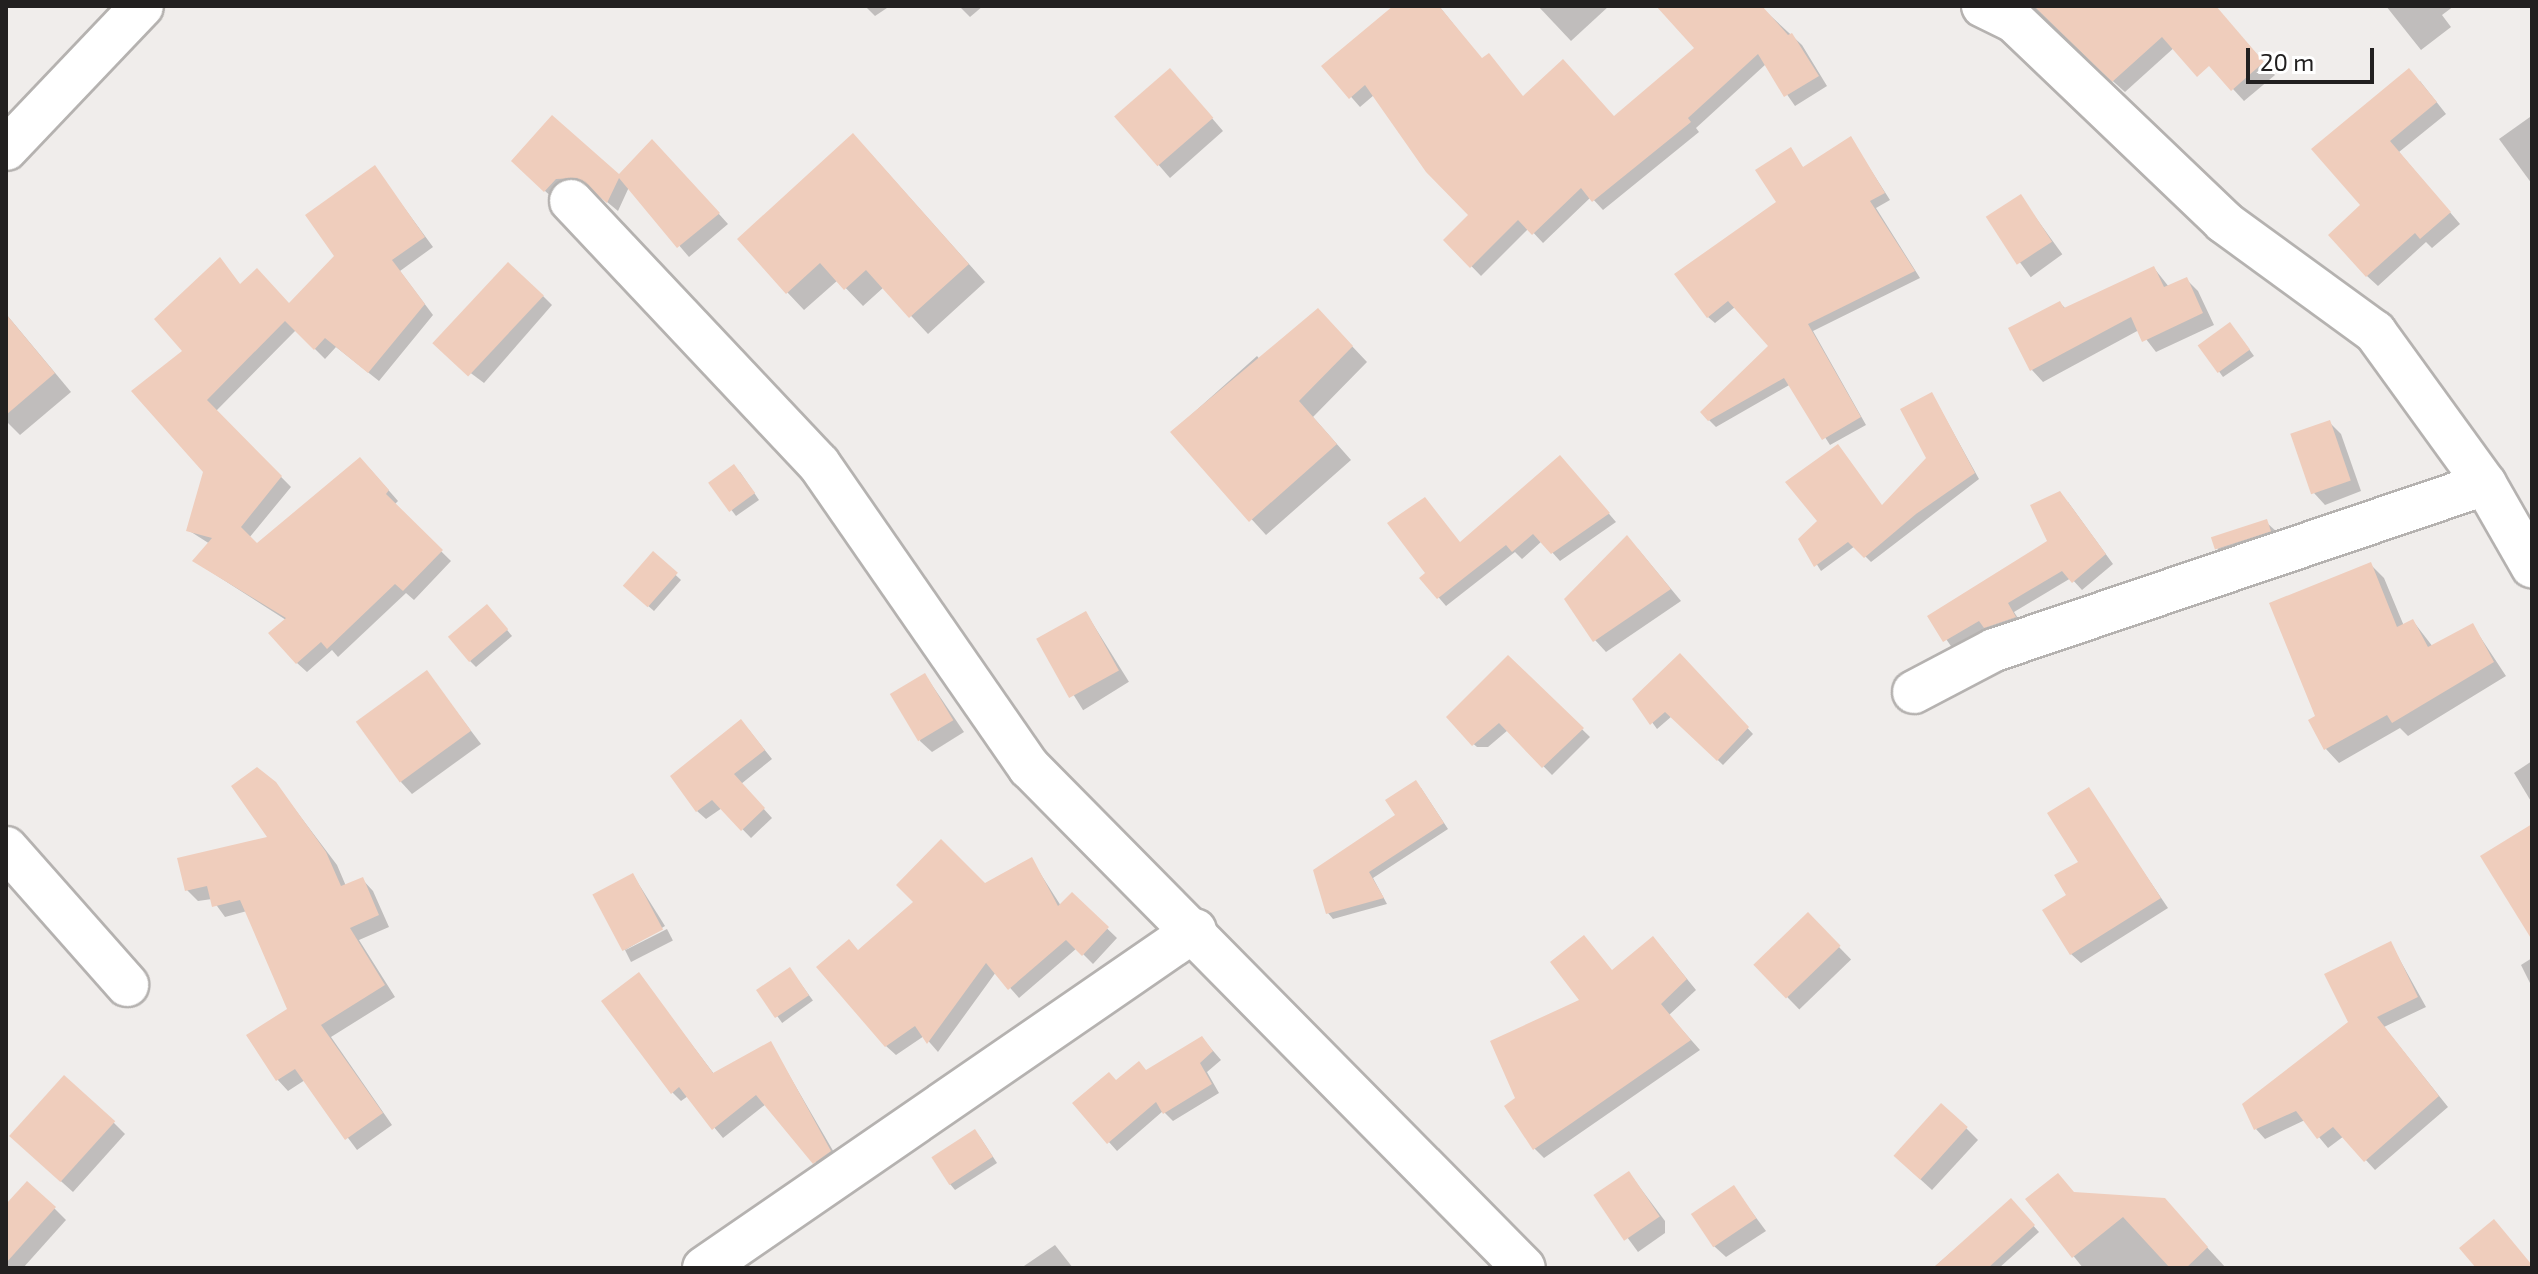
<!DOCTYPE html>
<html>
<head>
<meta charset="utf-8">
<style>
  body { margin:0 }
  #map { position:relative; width:2538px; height:1274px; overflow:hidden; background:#f0edeb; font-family:"Exo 2",sans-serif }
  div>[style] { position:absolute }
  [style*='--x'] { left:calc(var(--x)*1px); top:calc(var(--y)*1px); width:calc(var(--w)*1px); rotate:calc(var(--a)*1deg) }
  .shadow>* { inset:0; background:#0003; transform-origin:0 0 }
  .building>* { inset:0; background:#efcdbc; transform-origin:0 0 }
  .roads { filter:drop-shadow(2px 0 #b5b2b0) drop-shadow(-2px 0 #b5b2b0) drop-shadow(0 2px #b5b2b0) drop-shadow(0 -2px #b5b2b0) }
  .street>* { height:42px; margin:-21px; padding:0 21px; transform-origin:21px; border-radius:21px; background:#fff }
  span { translate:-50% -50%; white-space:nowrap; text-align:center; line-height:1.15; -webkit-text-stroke:8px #fff; paint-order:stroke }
  .frame { position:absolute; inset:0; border:8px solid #222020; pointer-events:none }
  .scale { position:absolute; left:2246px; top:48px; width:128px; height:36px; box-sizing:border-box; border:4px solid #222020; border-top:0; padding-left:10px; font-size:24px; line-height:28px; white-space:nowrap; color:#222020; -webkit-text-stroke:6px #fff; paint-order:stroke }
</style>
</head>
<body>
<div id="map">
  <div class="shadow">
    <i style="clip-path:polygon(865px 6px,890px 6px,875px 16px)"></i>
    <i style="clip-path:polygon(959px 6px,983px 6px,970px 17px)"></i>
    <i style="clip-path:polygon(1396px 6px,1439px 6px,1482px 60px,1524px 98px,1615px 118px,1697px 48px,1659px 6px,1760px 6px,1802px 45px,1827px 86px,1795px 106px,1766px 64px,1696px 128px,1699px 132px,1603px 210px,1591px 197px,1543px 243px,1529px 228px,1481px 276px,1446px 240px,1471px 215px,1374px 95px,1360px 107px,1324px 66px)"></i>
    <i style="clip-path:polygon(1538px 6px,1609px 6px,1571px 41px)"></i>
    <i style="clip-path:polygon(2029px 6px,2198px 6px,2187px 36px,2125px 92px)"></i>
    <i style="clip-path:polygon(2386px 6px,2454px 6px,2442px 15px,2451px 27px,2421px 50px)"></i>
    <i style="clip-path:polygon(2246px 42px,2275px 75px,2244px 101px,2233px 89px)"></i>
    <i style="clip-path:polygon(2420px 81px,2446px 114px,2399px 152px,2460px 224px,2432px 248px,2426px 242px,2378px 286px,2367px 276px,2363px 205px,2314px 150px)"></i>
    <i style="clip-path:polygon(1181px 82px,1223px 131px,1170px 178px,1117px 117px)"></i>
    <i style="clip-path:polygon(2530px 117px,2532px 119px,2532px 184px,2499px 139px)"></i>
    <i style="clip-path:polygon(1851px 139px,1890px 200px,1876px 208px,1920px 278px,1813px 331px,1866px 425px,1830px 445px,1791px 384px,1716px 427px,1709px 420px,1771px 346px,1735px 307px,1715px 323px,1708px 317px,1779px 203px,1790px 150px,1804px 169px)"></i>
    <i style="clip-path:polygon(662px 151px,728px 224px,689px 257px,629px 187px,618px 211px,589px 187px,566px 188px,555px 200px,523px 171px,619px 177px)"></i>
    <i style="clip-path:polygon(870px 153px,985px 282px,928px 334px,884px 287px,863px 306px,838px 280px,804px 310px,787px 292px)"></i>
    <i style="clip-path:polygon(375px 168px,433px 247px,400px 271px,433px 315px,379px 381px,336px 347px,325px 359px,296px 330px,216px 411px,291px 487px,249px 538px,257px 546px,370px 469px,398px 501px,394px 505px,451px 561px,414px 600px,406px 593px,338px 657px,332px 650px,307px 672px,297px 663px,286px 620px,194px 561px,210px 544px,188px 530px,206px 471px,184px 351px,220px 260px,241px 286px,289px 305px,336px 256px)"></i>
    <i style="left:2020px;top:196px;width:72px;height:39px;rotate:54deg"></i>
    <i style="clip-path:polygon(2154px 268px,2169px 287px,2186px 279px,2198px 291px,2214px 325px,2156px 352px,2139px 330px,2043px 382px,2032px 370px,2060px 303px,2066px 309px)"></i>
    <i style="clip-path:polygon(543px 296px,552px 305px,484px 383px,448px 356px)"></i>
    <i style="clip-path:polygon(6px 314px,71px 392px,20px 435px,6px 421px)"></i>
    <i style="clip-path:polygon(1333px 326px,1367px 362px,1313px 417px,1351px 460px,1266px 535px,1172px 432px,1257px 356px,1262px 362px)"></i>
    <i style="clip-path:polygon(2235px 330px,2254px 356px,2223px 377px,2200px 345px)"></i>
    <i style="clip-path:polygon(1932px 394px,1979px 479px,1871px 562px,1855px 546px,1821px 571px,1801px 539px,1819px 521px,1882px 507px,1928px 458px)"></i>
    <i style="clip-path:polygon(2329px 422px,2341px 434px,2361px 491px,2325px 505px,2314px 493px)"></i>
    <i style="clip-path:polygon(1568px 466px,1616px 522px,1560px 561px,1542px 541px,1522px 559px,1515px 552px,1446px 606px,1422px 578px)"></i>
    <i style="clip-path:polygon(740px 472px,759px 500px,736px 516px,711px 483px)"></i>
    <i style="clip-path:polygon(2068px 502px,2113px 564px,2082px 590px,2071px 578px,2014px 612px,2023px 626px,1994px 636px,1987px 629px,1953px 649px,1930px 616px,2050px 542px)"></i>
    <i style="clip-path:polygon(2266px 522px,2278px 533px,2228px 561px,2217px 549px)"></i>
    <i style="clip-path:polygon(1638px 549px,1681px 601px,1606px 652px,1595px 640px)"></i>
    <i style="clip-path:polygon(653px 554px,681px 580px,654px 611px,631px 591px)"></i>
    <i style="clip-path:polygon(2370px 564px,2384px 578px,2404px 626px,2413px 621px,2433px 647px,2473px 626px,2506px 676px,2408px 736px,2400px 728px,2339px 763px,2326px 749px)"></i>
    <i style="clip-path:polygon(492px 612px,512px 636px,476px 667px,470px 661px)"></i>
    <i style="left:1086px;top:613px;width:81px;height:54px;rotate:58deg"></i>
    <i style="clip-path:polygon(1680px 656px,1753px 734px,1723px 765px,1672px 716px,1657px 729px,1635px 699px)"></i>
    <i style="clip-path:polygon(1514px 663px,1590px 737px,1552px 775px,1508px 730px,1488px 747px,1477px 747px,1468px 739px)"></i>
    <i style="clip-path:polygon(427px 673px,481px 744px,412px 794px,401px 782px)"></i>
    <i style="clip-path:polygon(925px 675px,964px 732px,932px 752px,920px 741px)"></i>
    <i style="clip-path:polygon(749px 730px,772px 759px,741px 784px,772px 818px,751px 838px,722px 808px,706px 819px,697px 811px)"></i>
    <i style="clip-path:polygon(2532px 761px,2532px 803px,2514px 773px)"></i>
    <i style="clip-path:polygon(275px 783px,337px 865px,346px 886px,362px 879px,373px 891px,389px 927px,359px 940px,395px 997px,331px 1037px,392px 1125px,357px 1150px,305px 1080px,288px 1091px,277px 1079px,289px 1010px,247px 911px,225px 917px,212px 899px,198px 901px,187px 890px,270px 838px)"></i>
    <i style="clip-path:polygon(1421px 788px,1448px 829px,1373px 878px,1387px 904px,1333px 919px,1328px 913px)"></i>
    <i style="clip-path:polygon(2088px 790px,2168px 908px,2081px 963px,2071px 954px,2068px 896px,2081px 863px)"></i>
    <i style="clip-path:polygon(1031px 859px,1061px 906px,1072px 895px,1117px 938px,1093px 964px,1077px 948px,1019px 998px,996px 972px,938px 1052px,924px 1036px,896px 1055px,886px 1046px,859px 952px)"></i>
    <i style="clip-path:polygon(633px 875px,665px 926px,625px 950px,624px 949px)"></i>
    <i style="left:1808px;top:915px;width:62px;height:72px;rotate:46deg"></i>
    <i style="left:667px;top:929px;width:13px;height:47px;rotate:63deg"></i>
    <i style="clip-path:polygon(2391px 944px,2426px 1007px,2384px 1027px,2448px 1107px,2375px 1170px,2344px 1136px,2328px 1148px,2305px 1120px,2265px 1139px,2256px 1129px,2350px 1023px)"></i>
    <i style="clip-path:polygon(1662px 948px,1696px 990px,1669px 1015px,1700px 1050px,1544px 1158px,1534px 1148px,1518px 1099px,1582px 1000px,1613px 972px)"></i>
    <i style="clip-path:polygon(2532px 958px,2532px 987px,2521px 965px)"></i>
    <i style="left:790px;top:969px;width:39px;height:38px;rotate:54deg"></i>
    <i style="clip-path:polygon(639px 975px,714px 1074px,771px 1044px,839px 1161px,824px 1172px,766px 1104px,723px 1138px,688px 1096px,681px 1101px,672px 1092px)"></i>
    <i style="clip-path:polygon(1202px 1038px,1221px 1060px,1207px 1072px,1219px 1093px,1173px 1121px,1163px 1111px,1117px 1151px,1075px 1104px,1148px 1072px)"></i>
    <i style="clip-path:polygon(113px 1122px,125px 1134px,73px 1192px,24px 1148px)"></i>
    <i style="clip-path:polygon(1966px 1128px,1978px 1140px,1932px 1190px,1907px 1167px)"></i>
    <i style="clip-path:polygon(980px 1137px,997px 1163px,955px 1190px,950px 1184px)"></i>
    <i style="clip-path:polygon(1629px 1173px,1665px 1221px,1665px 1233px,1638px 1252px,1597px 1196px)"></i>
    <i style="clip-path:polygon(1734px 1188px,1766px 1231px,1726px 1257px,1714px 1246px)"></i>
    <i style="clip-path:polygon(2074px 1194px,2171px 1208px,2226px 1268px,2083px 1268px,2028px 1199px)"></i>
    <i style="clip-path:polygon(2011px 1201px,2039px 1232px,1999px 1268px,1933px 1268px)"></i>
    <i style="clip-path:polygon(6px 1207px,54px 1208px,66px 1220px,23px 1268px,6px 1268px)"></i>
    <i style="clip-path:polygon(1055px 1245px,1073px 1268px,1021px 1268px)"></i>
  </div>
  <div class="building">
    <i style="clip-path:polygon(1393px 6px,1439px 6px,1482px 58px,1489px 53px,1523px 96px,1563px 59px,1614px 116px,1694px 48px,1656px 6px,1762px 6px,1788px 35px,1792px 33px,1819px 76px,1784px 97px,1758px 54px,1688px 118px,1691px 122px,1592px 202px,1581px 188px,1532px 235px,1518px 220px,1470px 268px,1443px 240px,1468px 215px,1426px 172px,1365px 85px,1349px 99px,1321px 66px)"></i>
    <i style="clip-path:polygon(2034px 6px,2216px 6px,2264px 62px,2231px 91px,2209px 66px,2197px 77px,2162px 37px,2112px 82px)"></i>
    <i style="left:1170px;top:68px;width:66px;height:74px;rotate:49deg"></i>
    <i style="clip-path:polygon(2409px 68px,2437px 102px,2390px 141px,2451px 212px,2420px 239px,2415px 233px,2366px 277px,2328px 235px,2360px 205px,2311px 149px)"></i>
    <i style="clip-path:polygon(552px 115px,619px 174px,652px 139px,720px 213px,677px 248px,619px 178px,607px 203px,577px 178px,556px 179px,544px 192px,511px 161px)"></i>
    <i style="clip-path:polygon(853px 133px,969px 264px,909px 318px,866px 270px,844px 290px,820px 263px,786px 294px,737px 239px)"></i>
    <i style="clip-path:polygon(1851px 136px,1885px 193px,1870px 201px,1915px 271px,1808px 324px,1861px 417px,1822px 440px,1784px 378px,1708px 421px,1700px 412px,1768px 346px,1728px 301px,1707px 318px,1674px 274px,1776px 202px,1755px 170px,1791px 147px,1803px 167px)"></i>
    <i style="clip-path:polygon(375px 165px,425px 237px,392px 260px,425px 304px,368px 373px,325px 338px,314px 350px,285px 321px,207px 400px,282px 476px,241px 527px,257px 543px,360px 457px,389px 490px,386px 494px,443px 550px,403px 591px,395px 584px,327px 649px,321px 642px,296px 664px,268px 633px,286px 618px,192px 561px,212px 538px,186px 531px,203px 472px,131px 391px,182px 351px,154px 319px,220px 257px,240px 284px,257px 268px,289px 303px,334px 256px,305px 215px)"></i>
    <i style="left:2021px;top:194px;width:57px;height:42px;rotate:57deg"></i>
    <i style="left:508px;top:262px;width:49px;height:111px;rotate:43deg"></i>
    <i style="clip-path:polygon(2154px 266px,2164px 287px,2187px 277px,2203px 313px,2142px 342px,2131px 317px,2030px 371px,2008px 328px,2060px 301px,2064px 308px)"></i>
    <i style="clip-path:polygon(1318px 308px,1353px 346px,1299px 401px,1337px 444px,1249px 522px,1170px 432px)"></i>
    <i style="clip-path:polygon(6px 314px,55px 373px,6px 415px)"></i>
    <i style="left:2230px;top:322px;width:34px;height:40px;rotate:54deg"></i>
    <i style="clip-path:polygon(1932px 392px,1975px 473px,1916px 514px,1864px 558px,1848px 542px,1814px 567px,1798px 539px,1817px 521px,1785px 482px,1838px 444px,1882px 505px,1926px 458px,1900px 409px)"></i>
    <i style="left:2330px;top:420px;width:64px;height:42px;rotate:71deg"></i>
    <i style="clip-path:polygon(1560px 455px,1610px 513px,1551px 554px,1533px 534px,1512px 552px,1506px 545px,1437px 599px,1419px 578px,1425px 573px,1387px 523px,1425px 497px,1460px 542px)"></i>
    <i style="left:734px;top:464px;width:36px;height:32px;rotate:54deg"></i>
    <i style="clip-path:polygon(2060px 491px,2106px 554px,2072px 583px,2062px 571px,2008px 603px,2016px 617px,1984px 628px,1979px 621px,1943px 642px,1927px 616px,2047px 541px,2030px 505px)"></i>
    <i style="left:2267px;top:519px;width:13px;height:59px;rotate:72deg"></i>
    <i style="clip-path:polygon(1627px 535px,1671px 589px,1593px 642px,1564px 599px)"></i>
    <i style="left:653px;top:551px;width:33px;height:46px;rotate:41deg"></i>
    <i style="clip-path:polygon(2371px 562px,2397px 627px,2413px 619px,2428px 647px,2473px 623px,2494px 662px,2392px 723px,2387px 715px,2324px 750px,2308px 720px,2315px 716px,2269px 603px)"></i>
    <i style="left:487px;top:604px;width:33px;height:51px;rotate:50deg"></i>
    <i style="left:1086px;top:611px;width:68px;height:57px;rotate:61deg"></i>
    <i style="clip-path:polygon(1680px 653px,1749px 727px,1717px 761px,1665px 712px,1650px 725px,1632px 699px)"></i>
    <i style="clip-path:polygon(1508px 655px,1584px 728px,1542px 768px,1499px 723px,1472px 746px,1446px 717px)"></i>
    <i style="left:427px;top:670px;width:75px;height:88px;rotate:54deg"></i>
    <i style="left:925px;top:673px;width:55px;height:41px;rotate:59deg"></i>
    <i style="clip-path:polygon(741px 719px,765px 750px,734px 774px,765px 808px,741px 831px,712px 800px,696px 812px,670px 776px)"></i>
    <i style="clip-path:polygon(257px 767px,276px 782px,326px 852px,341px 886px,363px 877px,379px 915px,350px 928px,385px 985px,321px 1025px,383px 1113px,345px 1140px,295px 1069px,276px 1081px,246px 1035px,287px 1009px,240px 900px,212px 907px,207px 886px,185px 891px,177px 858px,267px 837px,231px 786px)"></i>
    <i style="clip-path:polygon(1416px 780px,1444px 823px,1369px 872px,1384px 898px,1326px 914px,1313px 870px,1395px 815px,1385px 800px)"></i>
    <i style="clip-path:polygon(2089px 787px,2161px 898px,2070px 955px,2042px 910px,2066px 895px,2054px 875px,2078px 862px,2047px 813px)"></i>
    <i style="clip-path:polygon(2532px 824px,2532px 940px,2480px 856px)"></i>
    <i style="clip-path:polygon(941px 839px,985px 883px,1032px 857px,1058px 906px,1072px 892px,1109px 927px,1082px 956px,1066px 940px,1008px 990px,986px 963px,927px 1044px,915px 1026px,885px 1047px,816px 967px,849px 939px,858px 950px,913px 902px,896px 885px)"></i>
    <i style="left:633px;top:873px;width:64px;height:46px;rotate:62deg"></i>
    <i style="left:1808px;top:912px;width:47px;height:76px;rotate:46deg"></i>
    <i style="clip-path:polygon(1584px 935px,1612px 970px,1653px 936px,1687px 979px,1661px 1004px,1691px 1040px,1533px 1150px,1504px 1106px,1515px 1098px,1490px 1041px,1579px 1000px,1550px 962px)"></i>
    <i style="clip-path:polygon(2391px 941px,2418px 997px,2377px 1017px,2439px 1096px,2364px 1162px,2333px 1127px,2317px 1139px,2296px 1111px,2254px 1130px,2242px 1104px,2348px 1022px,2324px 974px)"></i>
    <i style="left:790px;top:967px;width:34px;height:41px;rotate:56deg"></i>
    <i style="clip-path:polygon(639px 972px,713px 1073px,771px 1041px,831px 1151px,813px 1164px,756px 1095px,712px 1130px,679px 1087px,671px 1094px,601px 1001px)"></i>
    <i style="clip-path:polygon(1202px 1036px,1213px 1051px,1200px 1063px,1212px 1084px,1163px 1114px,1156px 1102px,1107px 1144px,1072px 1103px,1109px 1072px,1116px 1080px,1139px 1061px,1146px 1070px)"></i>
    <i style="left:64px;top:1075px;width:69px;height:82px;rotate:42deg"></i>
    <i style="left:1941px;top:1103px;width:36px;height:71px;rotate:42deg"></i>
    <i style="left:975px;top:1129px;width:33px;height:52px;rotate:57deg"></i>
    <i style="left:1629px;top:1171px;width:55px;height:43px;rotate:56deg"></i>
    <i style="clip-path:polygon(2058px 1173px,2074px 1192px,2165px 1198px,2208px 1247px,2186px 1268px,2170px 1268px,2123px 1217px,2072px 1258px,2025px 1199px)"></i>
    <i style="clip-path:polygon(27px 1181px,56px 1207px,6px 1263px,6px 1204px)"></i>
    <i style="left:1734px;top:1185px;width:40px;height:52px;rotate:56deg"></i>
    <i style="clip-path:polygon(2011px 1198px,2035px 1225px,1988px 1268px,1933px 1268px)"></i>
    <i style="clip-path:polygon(2494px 1219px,2532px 1265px,2532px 1268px,2476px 1268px,2459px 1248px)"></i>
  </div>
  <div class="roads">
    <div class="street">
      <i style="--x:1983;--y:6;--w:34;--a:26"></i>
      <i style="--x:2014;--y:21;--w:291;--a:43.7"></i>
      <i style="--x:2224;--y:222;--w:187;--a:36.1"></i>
      <i style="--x:2375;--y:332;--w:188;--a:54.1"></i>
      <i style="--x:2485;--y:484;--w:95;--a:60.2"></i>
      <i style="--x:6;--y:149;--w:197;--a:-46.4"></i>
      <i style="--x:571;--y:201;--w:361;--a:46.7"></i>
      <i style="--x:819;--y:464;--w:369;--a:55.3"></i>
      <i style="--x:1029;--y:767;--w:704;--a:45.35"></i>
      <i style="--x:1914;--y:692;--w:90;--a:-27.7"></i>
      <i style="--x:1994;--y:650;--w:518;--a:-18.68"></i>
      <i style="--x:6;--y:848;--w:183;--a:48.5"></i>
      <i style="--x:704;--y:1268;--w:596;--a:-34.54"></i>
    </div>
  </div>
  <div class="frame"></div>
  <div class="scale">20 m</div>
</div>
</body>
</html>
